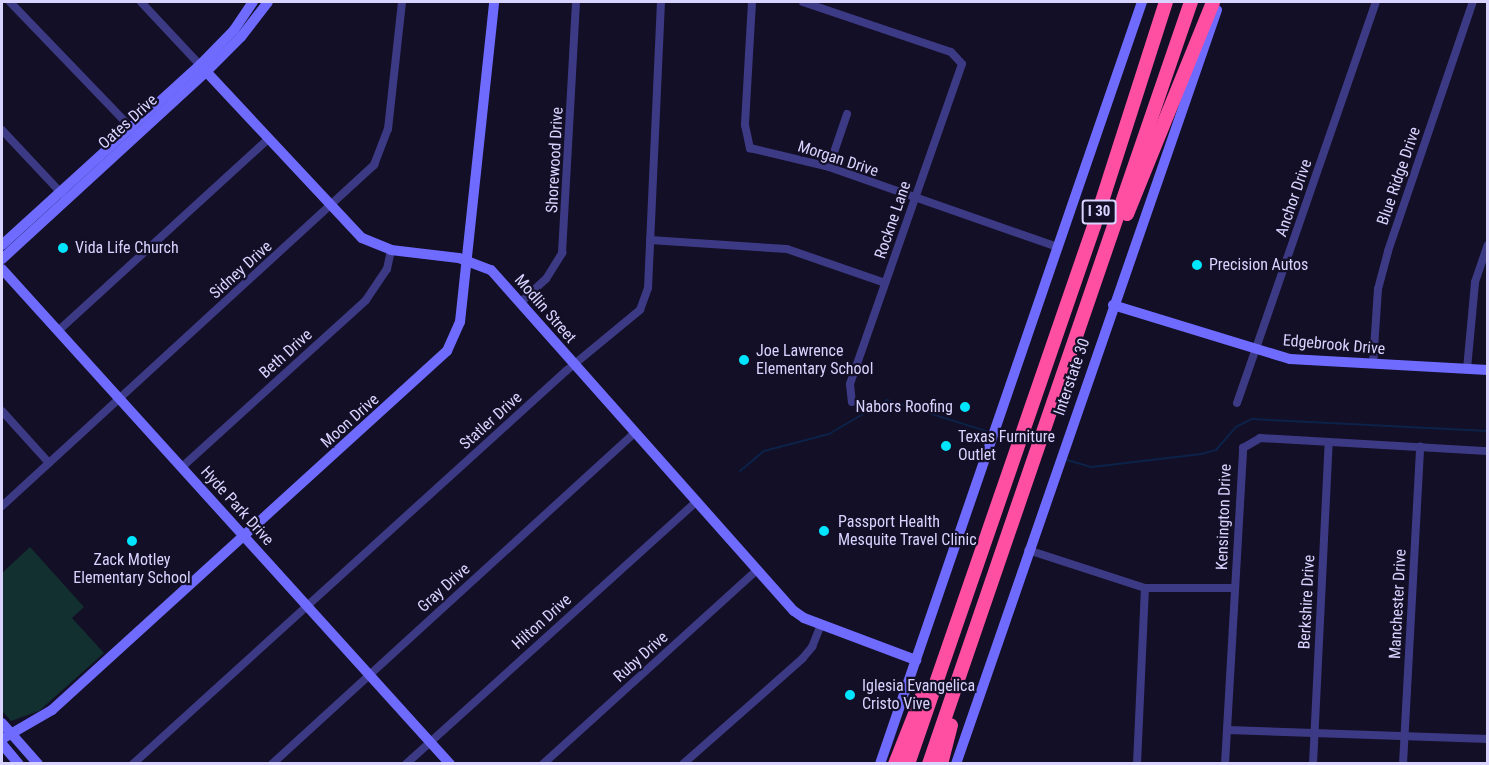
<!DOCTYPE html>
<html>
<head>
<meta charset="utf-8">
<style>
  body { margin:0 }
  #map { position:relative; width:1489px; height:765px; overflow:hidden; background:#130f26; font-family:"Roboto Condensed",sans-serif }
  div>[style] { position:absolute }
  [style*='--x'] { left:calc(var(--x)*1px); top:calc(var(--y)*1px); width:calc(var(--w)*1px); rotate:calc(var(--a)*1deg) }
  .green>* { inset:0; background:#12302f }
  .stream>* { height:2px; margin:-1px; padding:0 1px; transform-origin:1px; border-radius:1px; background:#0c2248 }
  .street>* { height:8px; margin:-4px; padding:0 4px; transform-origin:4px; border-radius:4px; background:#3d3a85 }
  .secondary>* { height:10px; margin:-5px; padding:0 5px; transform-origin:5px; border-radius:5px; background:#6f6bff }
  .highway>* { height:14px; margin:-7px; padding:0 7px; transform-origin:7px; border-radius:7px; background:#ff4fa3 }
  .dots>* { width:16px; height:16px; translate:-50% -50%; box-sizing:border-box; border:3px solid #130f26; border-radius:50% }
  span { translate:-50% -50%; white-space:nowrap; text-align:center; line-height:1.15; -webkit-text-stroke:4.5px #130f26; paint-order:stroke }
  .shield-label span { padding:2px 4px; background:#130f26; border:2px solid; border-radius:4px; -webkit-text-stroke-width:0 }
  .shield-label { font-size:15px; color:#d9d4ff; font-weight:700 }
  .street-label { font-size:16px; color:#d9d4ff }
  .poi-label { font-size:16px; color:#d9d4ff }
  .left { translate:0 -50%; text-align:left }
  .right { translate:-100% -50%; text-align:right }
  .frame { position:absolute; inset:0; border:3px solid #d9d4ff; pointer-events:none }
</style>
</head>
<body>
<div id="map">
  <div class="green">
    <i style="clip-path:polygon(30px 547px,84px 607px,72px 618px,104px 653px,39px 711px,11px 721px,2px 711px,2px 573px)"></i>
  </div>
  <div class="stream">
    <i style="--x:1067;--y:460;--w:26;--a:16"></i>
    <i style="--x:1092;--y:467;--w:110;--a:-6.8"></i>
    <i style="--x:1201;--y:454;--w:16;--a:-15"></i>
    <i style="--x:1216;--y:450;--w:30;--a:-49"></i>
    <i style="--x:1236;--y:427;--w:18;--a:-27"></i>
    <i style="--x:1252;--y:419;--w:236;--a:2.9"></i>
    <i style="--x:740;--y:471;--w:31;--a:-40"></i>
    <i style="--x:764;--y:451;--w:67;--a:-14.7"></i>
    <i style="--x:829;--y:434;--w:67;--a:-30.4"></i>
    <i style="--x:887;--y:400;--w:104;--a:17.4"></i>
  </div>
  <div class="street">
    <i style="--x:10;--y:2;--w:179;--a:46.1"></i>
    <i style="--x:141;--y:2;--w:86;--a:46.9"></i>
    <i style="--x:752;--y:2;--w:123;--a:93.3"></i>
    <i style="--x:745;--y:125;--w:24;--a:78"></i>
    <i style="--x:750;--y:148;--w:81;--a:13.5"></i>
    <i style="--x:829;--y:167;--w:243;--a:19.3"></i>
    <i style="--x:803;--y:2;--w:156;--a:18.7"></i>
    <i style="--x:951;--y:52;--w:16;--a:47"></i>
    <i style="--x:962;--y:64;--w:339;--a:109.3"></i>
    <i style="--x:850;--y:384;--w:18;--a:84"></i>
    <i style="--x:2;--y:130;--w:89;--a:46.8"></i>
    <i style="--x:829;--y:167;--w:56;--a:-71.2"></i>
    <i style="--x:650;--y:240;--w:137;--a:3.8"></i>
    <i style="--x:787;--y:249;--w:104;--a:19.1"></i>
    <i style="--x:520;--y:303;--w:35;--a:-43"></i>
    <i style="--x:546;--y:279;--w:31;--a:-58"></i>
    <i style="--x:562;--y:253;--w:251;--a:-86.8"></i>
    <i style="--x:58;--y:331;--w:286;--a:-42.4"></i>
    <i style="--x:1373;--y:364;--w:75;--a:-86.2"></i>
    <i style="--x:1378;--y:289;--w:39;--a:-75"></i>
    <i style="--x:1388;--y:251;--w:263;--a:-71.2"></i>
    <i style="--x:1467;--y:369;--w:87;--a:-84.7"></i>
    <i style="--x:1475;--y:282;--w:39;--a:-71"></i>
    <i style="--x:1237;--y:403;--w:424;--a:-70.9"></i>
    <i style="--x:2;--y:411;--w:70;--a:47.9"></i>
    <i style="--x:182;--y:467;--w:248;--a:-42.2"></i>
    <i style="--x:366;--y:300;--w:37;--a:-56"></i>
    <i style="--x:387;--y:269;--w:19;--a:-78"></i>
    <i style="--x:2;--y:506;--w:505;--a:-42.51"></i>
    <i style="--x:374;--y:165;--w:39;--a:-69"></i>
    <i style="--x:388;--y:129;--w:128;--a:-83.7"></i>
    <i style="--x:1028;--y:550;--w:123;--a:18"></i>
    <i style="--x:1145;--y:588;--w:90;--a:0"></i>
    <i style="--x:1227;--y:730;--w:261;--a:2"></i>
    <i style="--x:133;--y:764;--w:585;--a:-42.23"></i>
    <i style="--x:566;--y:371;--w:96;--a:-39.5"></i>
    <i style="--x:640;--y:310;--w:23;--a:-70"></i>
    <i style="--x:648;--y:288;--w:286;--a:-87.4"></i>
    <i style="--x:272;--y:764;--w:491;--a:-42.4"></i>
    <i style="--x:406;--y:764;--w:392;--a:-42.1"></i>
    <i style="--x:543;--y:764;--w:289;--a:-42.2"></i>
    <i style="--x:683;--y:764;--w:159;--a:-41.4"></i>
    <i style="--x:802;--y:659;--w:16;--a:-50"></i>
    <i style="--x:812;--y:647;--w:24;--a:-68"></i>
    <i style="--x:1137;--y:764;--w:176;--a:-87.4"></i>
    <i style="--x:1225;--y:764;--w:317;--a:-86.7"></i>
    <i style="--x:1243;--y:448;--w:20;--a:-30"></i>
    <i style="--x:1260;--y:438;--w:228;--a:3.3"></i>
    <i style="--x:1313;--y:764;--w:322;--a:-87.2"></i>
    <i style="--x:1403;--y:764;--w:318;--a:-86.9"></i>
  </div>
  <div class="secondary">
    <i style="--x:200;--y:65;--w:237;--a:46.9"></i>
    <i style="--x:362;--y:238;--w:31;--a:22"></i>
    <i style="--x:391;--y:250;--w:68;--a:6.7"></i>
    <i style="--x:459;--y:258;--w:34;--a:21"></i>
    <i style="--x:491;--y:270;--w:456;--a:48.4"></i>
    <i style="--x:794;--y:611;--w:12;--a:35"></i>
    <i style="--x:804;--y:618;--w:120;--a:20.6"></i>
    <i style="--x:2;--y:245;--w:268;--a:-42.3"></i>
    <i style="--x:200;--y:65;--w:49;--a:-45.8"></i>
    <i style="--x:234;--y:30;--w:34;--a:-56"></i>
    <i style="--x:2;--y:259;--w:278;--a:-42.5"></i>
    <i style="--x:207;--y:71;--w:48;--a:-45"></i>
    <i style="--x:241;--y:37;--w:44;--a:-52.4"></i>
    <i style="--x:2;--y:269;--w:668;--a:47.85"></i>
    <i style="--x:1113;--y:305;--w:185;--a:17"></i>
    <i style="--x:1290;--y:359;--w:198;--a:3.2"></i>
    <i style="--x:2;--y:723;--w:55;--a:48.7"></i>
    <i style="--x:2;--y:739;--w:58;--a:-30.1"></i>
    <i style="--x:52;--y:710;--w:534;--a:-42.27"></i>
    <i style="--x:447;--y:351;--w:32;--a:-66"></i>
    <i style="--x:460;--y:322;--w:322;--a:-83.9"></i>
    <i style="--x:2;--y:744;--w:26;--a:50"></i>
    <i style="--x:880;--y:764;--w:806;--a:-71.03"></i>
    <i style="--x:956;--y:764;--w:798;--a:-70.91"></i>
  </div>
  <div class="highway">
    <i style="--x:1127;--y:214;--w:229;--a:-67.9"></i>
    <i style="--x:895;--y:764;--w:73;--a:-68.3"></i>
    <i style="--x:908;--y:764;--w:569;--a:-70.93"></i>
    <i style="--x:1094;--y:226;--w:235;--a:-72.2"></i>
    <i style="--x:929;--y:764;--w:806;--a:-71.03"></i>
    <i style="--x:941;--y:764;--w:40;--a:-75.6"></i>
  </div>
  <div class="dots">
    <i style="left:63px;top:248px;background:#00e5ff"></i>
    <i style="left:1197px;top:265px;background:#00e5ff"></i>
    <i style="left:744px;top:360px;background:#00e5ff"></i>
    <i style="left:965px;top:407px;background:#00e5ff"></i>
    <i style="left:946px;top:446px;background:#00e5ff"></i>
    <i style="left:824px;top:531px;background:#00e5ff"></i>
    <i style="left:132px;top:541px;background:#00e5ff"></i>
    <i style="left:850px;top:695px;background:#00e5ff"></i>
  </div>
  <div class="shield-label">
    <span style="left:1099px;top:212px">I 30</span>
  </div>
  <div class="street-label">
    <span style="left:128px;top:122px;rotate:-42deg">Oates Drive</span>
    <span style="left:838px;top:159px;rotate:18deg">Morgan Drive</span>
    <span style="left:555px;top:160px;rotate:-87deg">Shorewood Drive</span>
    <span style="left:1399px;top:176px;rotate:-71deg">Blue Ridge Drive</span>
    <span style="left:1294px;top:198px;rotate:-71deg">Anchor Drive</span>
    <span style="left:893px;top:220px;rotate:-71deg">Rockne Lane</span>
    <span style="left:241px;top:270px;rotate:-42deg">Sidney Drive</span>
    <span style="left:545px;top:309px;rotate:49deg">Modlin Street</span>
    <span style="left:1334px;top:345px;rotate:5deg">Edgebrook Drive</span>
    <span style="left:286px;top:354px;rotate:-42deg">Beth Drive</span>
    <span style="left:1072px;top:377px;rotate:-71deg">Interstate 30</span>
    <span style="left:350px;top:421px;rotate:-42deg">Moon Drive</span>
    <span style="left:491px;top:421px;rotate:-42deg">Statler Drive</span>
    <span style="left:237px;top:506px;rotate:48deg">Hyde Park Drive</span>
    <span style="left:1224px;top:517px;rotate:-88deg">Kensington Drive</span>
    <span style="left:444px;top:588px;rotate:-42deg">Gray Drive</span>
    <span style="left:1307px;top:602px;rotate:-87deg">Berkshire Drive</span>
    <span style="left:1398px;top:604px;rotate:-87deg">Manchester Drive</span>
    <span style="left:542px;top:622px;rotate:-42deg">Hilton Drive</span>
    <span style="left:641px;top:657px;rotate:-42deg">Ruby Drive</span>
  </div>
  <div class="poi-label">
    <span class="left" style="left:75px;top:248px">Vida Life Church</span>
    <span class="left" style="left:1209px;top:265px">Precision Autos</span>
    <span class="left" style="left:756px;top:360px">Joe Lawrence<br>Elementary School</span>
    <span class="right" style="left:953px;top:407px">Nabors Roofing</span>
    <span class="left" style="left:958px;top:446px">Texas Furniture<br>Outlet</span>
    <span class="left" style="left:838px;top:531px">Passport Health<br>Mesquite Travel Clinic</span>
    <span style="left:132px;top:569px">Zack Motley<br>Elementary School</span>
    <span class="left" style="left:862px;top:695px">Iglesia Evangelica<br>Cristo Vive</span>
  </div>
  <div class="frame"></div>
</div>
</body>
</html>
